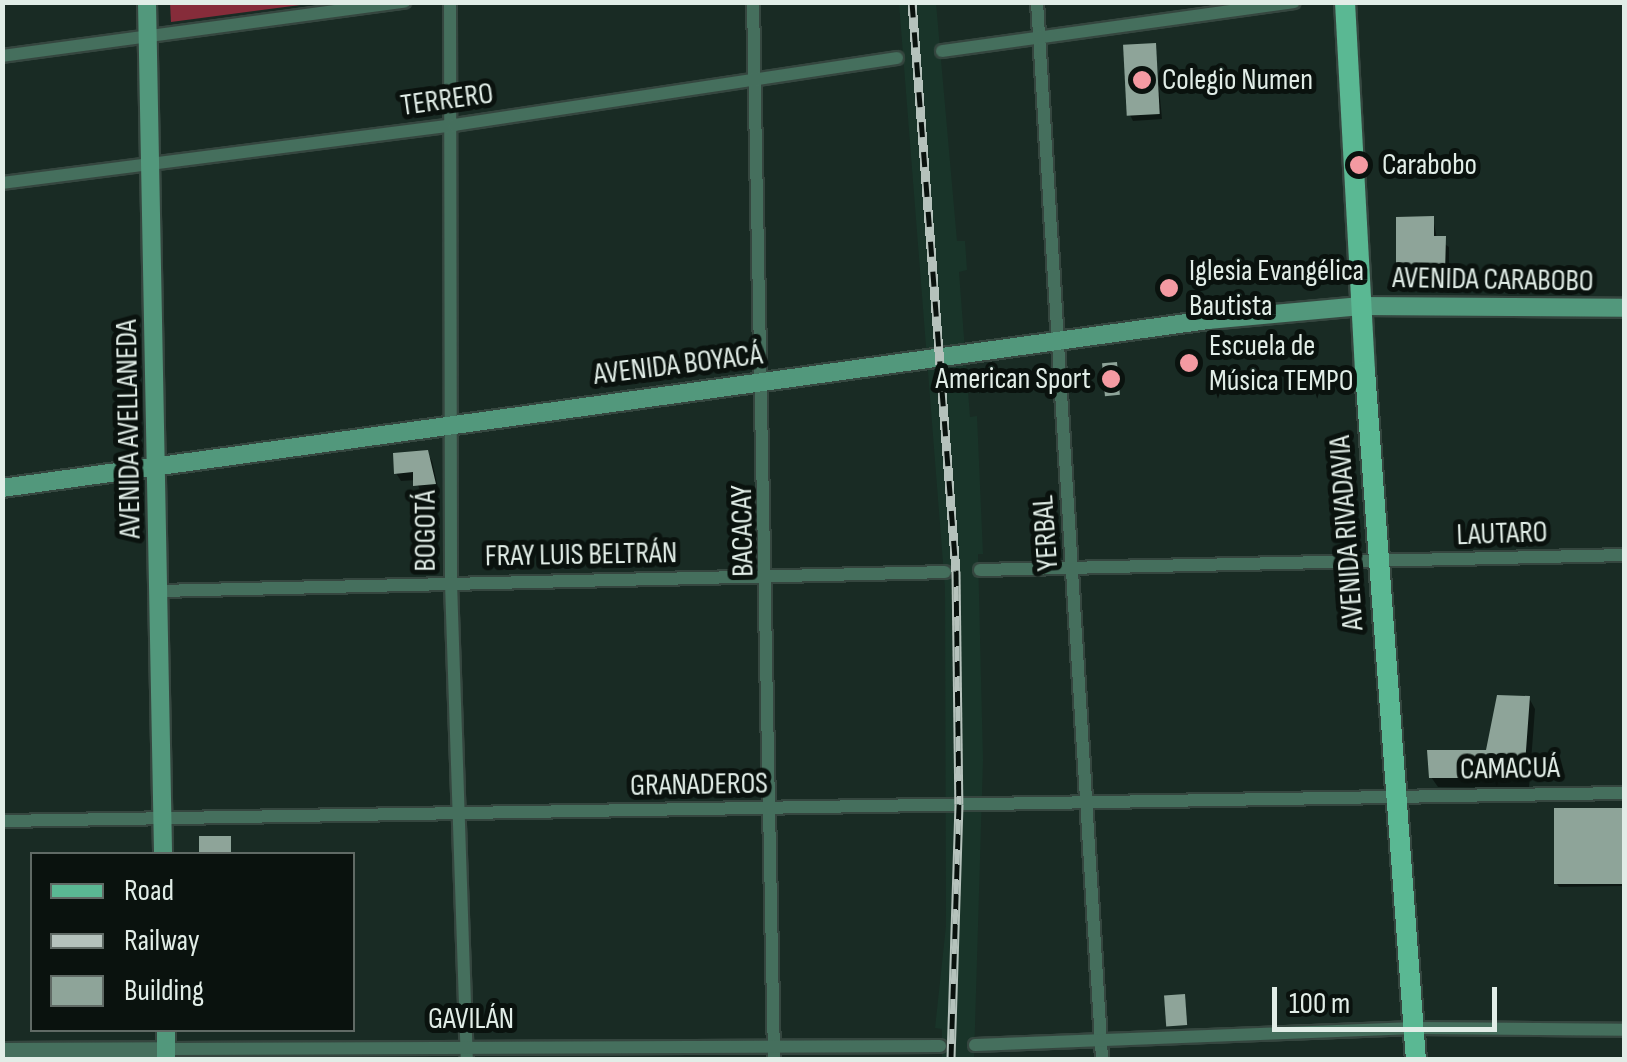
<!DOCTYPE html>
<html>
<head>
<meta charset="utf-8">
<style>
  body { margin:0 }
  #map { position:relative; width:1627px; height:1062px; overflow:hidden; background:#192b24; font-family:"Sofia Sans Condensed",sans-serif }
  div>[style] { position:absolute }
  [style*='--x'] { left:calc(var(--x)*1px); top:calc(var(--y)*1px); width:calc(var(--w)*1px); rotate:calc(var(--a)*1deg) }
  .built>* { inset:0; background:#193429 }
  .green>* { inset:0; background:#862c3a }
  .shadow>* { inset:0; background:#0007 }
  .building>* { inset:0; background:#8ea499; transform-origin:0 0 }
  .roads { filter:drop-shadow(2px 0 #35463f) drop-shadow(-2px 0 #35463f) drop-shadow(0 2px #35463f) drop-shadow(0 -2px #35463f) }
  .minor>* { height:12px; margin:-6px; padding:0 6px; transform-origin:6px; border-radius:6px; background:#456f5d }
  .tertiary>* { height:15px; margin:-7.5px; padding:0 7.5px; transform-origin:7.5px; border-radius:7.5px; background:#456f5d }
  .secondary>* { height:18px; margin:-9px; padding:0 9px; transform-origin:9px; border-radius:9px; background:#52987c }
  .primary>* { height:20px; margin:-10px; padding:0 10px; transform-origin:10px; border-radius:10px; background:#5ab893 }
  .rail>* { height:9px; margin-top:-4.5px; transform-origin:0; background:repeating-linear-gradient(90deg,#0a120e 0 15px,#b5c2bc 0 30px); box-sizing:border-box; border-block:2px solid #b5c2bc }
  .dots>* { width:28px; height:28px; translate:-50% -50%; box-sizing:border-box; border:5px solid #0a120e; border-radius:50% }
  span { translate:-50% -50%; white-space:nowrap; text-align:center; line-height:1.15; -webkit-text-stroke:10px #0a120e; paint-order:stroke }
  .poi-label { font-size:30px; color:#e1ede7 }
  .left { translate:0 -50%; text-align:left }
  .right { translate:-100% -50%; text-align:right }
  .street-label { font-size:30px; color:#e1ede7 }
  .frame { position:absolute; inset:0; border:5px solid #e1ede7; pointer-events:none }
  .legend { position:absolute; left:30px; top:852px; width:325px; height:180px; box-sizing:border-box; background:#0a120e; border:2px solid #606a65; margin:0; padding:12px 18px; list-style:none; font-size:30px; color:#e1ede7 }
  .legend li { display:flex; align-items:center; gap:20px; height:50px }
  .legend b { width:50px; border:2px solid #606a65 }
  .scale { position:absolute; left:1272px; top:987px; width:225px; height:45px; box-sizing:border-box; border:5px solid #e1ede7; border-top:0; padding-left:12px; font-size:30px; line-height:35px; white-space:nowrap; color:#e1ede7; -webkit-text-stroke:8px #0a120e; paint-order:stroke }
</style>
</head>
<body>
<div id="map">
  <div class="built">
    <i style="clip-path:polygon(899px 3px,936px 3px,957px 241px,965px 241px,967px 270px,959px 272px,970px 417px,977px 416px,983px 554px,978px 554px,983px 760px,974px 1059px,942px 1059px,942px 1029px,935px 1028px,946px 926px,945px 588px)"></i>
  </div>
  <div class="green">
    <i style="clip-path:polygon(170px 3px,170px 2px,316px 3px,171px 22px)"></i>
  </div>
  <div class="shadow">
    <i style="clip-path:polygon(1155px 46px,1162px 119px,1133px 121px,1130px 115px)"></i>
    <i style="clip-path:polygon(1433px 218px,1437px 239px,1449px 247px,1449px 282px,1403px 281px,1398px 273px)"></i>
    <i style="clip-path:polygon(427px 453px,432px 461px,439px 492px,421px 493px,416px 480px,401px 481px,396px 473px)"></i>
    <i style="clip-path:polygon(1529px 698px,1535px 709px,1529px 788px,1438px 787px,1431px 777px,1488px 752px)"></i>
    <i style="clip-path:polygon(1624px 810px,1624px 886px,1559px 887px,1557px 884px)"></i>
  </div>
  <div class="building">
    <i style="left:1156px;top:43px;width:71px;height:33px;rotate:87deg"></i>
    <i style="clip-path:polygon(1434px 216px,1434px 236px,1446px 236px,1445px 274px,1396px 274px,1396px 217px)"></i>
    <i style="left:1117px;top:362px;width:33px;height:15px;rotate:85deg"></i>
    <i style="clip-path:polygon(428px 450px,436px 484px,413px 486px,413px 472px,394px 474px,393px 453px)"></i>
    <i style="clip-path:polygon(1497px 695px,1530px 696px,1524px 778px,1429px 778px,1427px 750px,1486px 750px)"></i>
    <i style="left:1624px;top:808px;width:76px;height:70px;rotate:90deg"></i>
    <i style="left:199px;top:836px;width:32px;height:19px"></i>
    <i style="left:1185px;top:994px;width:31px;height:21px;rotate:86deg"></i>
  </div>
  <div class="roads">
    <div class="minor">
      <i style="--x:450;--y:2;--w:581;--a:89.9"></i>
      <i style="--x:451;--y:583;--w:477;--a:88.1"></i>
      <i style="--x:753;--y:2;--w:1058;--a:88.86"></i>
      <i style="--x:1037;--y:2;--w:1060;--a:86.48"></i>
      <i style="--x:942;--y:51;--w:355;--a:-7.9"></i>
      <i style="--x:2;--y:56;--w:406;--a:-7.7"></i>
      <i style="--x:2;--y:183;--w:456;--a:-7.3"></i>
      <i style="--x:454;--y:125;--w:448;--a:-8.6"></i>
      <i style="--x:980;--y:570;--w:644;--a:-1.33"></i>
      <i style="--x:159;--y:591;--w:786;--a:-1.38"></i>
      <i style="--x:2;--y:821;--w:1622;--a:-0.99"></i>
      <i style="--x:975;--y:1045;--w:440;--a:-2.2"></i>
      <i style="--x:1415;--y:1028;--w:209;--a:0.5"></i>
      <i style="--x:166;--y:1049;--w:774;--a:-0.22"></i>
    </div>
    <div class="tertiary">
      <i style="--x:2;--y:1050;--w:164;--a:-0.3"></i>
    </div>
    <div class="secondary">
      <i style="--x:147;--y:2;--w:852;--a:88.92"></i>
      <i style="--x:2;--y:488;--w:1218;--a:-7.93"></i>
      <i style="--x:1208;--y:320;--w:154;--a:-5.2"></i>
      <i style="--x:1361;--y:306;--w:263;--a:0.4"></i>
      <i style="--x:166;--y:1030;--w:30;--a:90"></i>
    </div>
    <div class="primary">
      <i style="--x:1345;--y:2;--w:370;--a:86.9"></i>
      <i style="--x:1365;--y:371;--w:691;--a:85.77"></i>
    </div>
  </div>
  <div class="rail">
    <i style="--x:912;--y:2;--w:571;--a:85.58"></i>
    <i style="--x:956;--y:571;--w:233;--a:89.3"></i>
    <i style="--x:959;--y:804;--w:256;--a:91.8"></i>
  </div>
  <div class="dots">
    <i style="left:1142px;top:80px;background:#f49aa2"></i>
    <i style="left:1359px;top:165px;background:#f49aa2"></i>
    <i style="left:1169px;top:288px;background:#f49aa2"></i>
    <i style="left:1189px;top:363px;background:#f49aa2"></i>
    <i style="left:1111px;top:379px;background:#f49aa2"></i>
  </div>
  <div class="poi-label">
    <span class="left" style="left:1162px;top:80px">Colegio Numen</span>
    <span class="left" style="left:1382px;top:165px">Carabobo</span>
    <span class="left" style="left:1189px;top:288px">Iglesia Evangélica<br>Bautista</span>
    <span class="left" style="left:1209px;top:363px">Escuela de<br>Música TEMPO</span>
    <span class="right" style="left:1091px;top:379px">American Sport</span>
  </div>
  <div class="street-label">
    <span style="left:447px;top:100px;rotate:-8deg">TERRERO</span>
    <span style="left:1493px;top:280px;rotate:1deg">AVENIDA CARABOBO</span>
    <span style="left:678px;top:365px;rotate:-7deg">AVENIDA BOYACÁ</span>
    <span style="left:129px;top:429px;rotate:-91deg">AVENIDA AVELLANEDA</span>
    <span style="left:426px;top:531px;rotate:-90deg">BOGOTÁ</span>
    <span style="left:743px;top:531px;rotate:-91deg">BACACAY</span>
    <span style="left:1046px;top:533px;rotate:-94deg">YERBAL</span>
    <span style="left:1347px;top:533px;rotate:-94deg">AVENIDA RIVADAVIA</span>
    <span style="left:1502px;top:534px;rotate:-2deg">LAUTARO</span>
    <span style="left:581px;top:555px;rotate:-1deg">FRAY LUIS BELTRÁN</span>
    <span style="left:1510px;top:769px;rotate:-1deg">CAMACUÁ</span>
    <span style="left:699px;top:785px;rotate:-1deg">GRANADEROS</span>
    <span style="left:471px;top:1019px">GAVILÁN</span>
  </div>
  <div class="frame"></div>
  <ul class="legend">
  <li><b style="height:12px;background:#5ab893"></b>Road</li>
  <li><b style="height:12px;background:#b5c2bc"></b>Railway</li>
  <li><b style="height:28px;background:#8ea499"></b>Building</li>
  </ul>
  <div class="scale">100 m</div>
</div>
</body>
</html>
